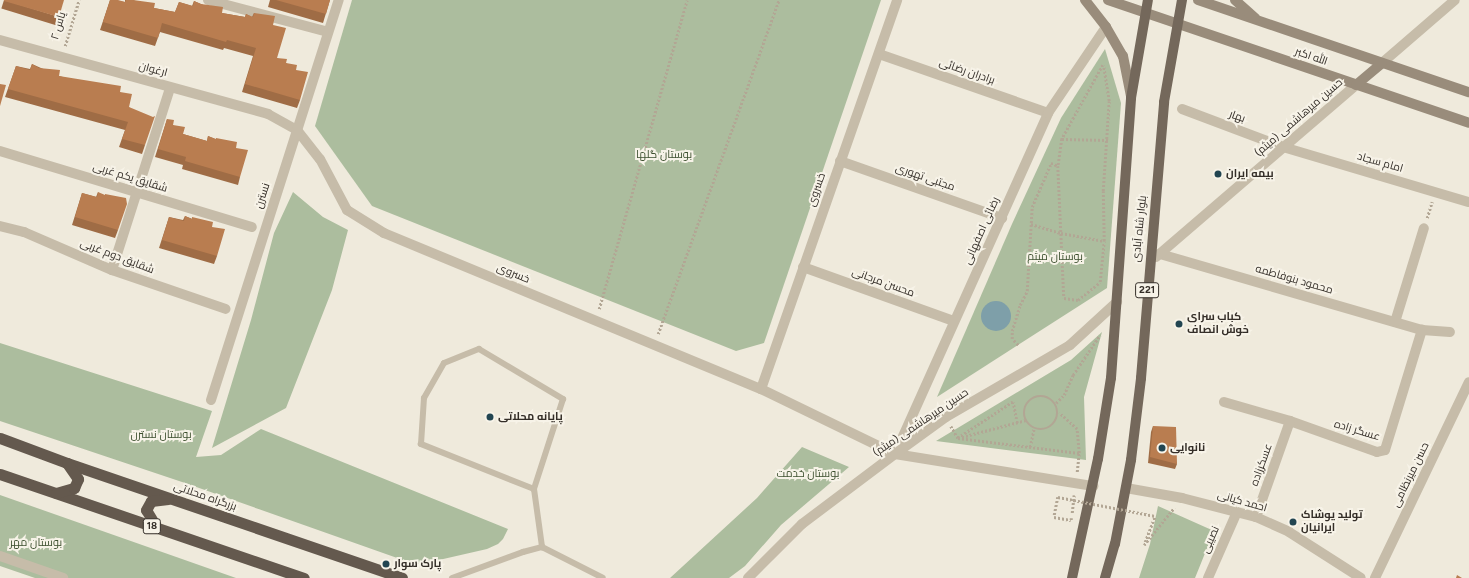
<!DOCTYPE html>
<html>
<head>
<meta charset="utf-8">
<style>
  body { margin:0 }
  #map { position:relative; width:1469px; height:578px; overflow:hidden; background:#efeadc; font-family:Figtree,Cairo,sans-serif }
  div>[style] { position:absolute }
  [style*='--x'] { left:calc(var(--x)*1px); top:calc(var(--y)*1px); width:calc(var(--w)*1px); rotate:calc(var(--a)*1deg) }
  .green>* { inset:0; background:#acbd9e }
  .water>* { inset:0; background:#7e9fa9 }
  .round { border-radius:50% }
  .path>* { height:2.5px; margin-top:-1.25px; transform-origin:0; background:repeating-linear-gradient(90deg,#b2a694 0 2px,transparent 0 4px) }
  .path>.ring { margin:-1.25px; padding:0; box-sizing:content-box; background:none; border:2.5px solid #b2a694; border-radius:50% }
  .service>* { height:6px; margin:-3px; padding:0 3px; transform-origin:3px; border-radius:3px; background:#c6bca9 }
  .minor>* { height:10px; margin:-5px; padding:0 5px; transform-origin:5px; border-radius:5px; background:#c6bca9 }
  .secondary>* { height:10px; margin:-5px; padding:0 5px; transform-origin:5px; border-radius:5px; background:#998c7b }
  .primary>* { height:10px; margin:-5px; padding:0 5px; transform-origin:5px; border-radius:5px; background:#74685b }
  .trunk>* { height:11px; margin:-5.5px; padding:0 5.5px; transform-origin:5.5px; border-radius:5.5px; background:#64594e }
  .path-bridge>* { height:2.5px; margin-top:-1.25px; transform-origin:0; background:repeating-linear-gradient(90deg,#b2a694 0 2px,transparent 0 4px) }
  .wall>* { inset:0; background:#9f6c45; transform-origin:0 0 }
  .building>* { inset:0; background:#b97d50 }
  .dots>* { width:11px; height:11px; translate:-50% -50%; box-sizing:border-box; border:2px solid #f7f3e8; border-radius:50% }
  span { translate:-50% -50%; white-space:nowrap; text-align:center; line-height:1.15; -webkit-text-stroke:4px #f7f3e8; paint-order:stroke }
  .shield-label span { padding:1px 3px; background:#f7f3e8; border:1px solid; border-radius:3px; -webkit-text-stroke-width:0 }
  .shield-label { font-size:10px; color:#342e28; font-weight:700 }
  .street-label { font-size:11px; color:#342e28 }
  .park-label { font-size:11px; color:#3d502f }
  .poi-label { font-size:11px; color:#342e28; font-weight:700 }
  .left { translate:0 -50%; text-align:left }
</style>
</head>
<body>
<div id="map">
  <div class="green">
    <i style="clip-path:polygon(352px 0,881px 0,764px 343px,736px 351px,372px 206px,315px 126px)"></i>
    <i style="clip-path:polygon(1105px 49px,1121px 103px,1107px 288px,937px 397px,1012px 224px,1061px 118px)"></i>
    <i style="clip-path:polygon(293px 192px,323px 217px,348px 230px,332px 290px,286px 408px,212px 448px,251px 320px,274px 233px)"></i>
    <i style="clip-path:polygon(1102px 332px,1084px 397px,1086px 460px,936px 441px,1071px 360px)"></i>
    <i style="clip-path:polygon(0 343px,212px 411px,196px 457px,221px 455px,261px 429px,508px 529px,503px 539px,498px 544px,487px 549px,417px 565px,185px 483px,0 421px)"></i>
    <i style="clip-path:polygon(802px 447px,849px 467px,781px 525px,745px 566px,729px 578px,670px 578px,757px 498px)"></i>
    <i style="clip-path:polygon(0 495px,236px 578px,35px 578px,0 566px)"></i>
    <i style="clip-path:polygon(1158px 506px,1214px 531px,1195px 578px,1139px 578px,1150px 544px)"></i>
  </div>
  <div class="water">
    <i class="round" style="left:981px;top:301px;width:30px;height:30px"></i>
  </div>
  <div class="path">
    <i style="--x:65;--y:46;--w:48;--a:-73.1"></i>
    <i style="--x:1062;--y:139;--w:46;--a:1.2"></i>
    <i style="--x:1427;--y:218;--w:17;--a:-73"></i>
    <i style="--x:1031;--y:224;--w:31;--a:17"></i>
    <i style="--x:1061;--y:233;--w:44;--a:10.5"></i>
    <i style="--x:599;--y:309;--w:321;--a:-74.1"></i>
    <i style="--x:658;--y:334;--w:355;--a:-70.1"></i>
    <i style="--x:1018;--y:345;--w:8;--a:-135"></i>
    <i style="--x:1012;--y:339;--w:8;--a:-90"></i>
    <i style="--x:1012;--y:331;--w:27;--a:-73"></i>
    <i style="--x:1020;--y:305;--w:16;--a:-63"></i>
    <i style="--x:1027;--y:291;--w:84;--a:-86.6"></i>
    <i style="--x:1032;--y:207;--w:48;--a:-66.6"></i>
    <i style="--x:1051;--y:163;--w:8;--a:23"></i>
    <i style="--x:1058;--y:166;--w:132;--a:87.4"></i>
    <i style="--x:1064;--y:298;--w:14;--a:8"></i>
    <i style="--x:1078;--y:300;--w:28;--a:-39"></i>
    <i style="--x:1100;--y:282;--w:41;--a:-84.4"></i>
    <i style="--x:1104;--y:241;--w:50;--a:-91.1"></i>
    <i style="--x:1103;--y:191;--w:90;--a:-86.2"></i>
    <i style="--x:1109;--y:101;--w:36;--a:-99"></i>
    <i style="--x:1103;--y:65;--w:85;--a:119"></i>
    <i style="--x:1062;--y:139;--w:27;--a:98"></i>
    <i class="ring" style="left:1024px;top:396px;width:31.5px;height:31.5px"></i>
    <i style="--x:1056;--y:403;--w:11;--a:-45"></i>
    <i style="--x:1064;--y:395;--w:22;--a:-66"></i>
    <i style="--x:1073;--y:375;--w:48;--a:-56"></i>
    <i style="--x:1017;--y:423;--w:21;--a:-101"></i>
    <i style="--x:1013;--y:402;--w:66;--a:146.8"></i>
    <i style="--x:958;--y:438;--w:122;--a:7.1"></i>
    <i style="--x:1079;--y:453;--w:24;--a:-95"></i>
    <i style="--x:1077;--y:429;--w:24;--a:-138"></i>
    <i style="--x:951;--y:426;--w:14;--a:60"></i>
    <i style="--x:958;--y:438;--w:70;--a:-14.8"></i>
    <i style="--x:1030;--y:447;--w:19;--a:-78"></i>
    <i style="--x:1077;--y:472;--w:19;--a:-84"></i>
    <i style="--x:1058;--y:497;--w:20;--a:101"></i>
    <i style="--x:1054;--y:517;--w:17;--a:10"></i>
    <i style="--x:1071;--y:520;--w:2;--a:-90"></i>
    <i style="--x:1072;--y:513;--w:18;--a:-84"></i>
    <i style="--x:1145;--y:542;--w:28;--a:-69"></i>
    <i style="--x:1144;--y:545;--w:48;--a:-51"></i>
  </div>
  <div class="service">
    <i style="--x:534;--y:489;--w:122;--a:-158.3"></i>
    <i style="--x:421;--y:444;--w:46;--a:-86.3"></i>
    <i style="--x:424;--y:398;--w:40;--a:-60.3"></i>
    <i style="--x:444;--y:363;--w:38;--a:-22"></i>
    <i style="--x:479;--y:349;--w:98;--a:30.8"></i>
    <i style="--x:563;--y:399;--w:95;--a:107.9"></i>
    <i style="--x:534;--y:489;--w:59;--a:82.1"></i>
    <i style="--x:452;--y:578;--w:76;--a:-20.1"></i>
    <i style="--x:523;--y:552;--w:20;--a:-15"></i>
    <i style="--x:542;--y:547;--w:68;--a:26.9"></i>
  </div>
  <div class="minor">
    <i style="--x:208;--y:0;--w:124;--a:14.9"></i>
    <i style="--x:0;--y:40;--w:278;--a:15.4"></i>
    <i style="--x:268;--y:114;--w:33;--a:29"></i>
    <i style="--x:297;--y:130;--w:37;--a:52"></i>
    <i style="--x:320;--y:159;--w:58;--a:62.1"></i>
    <i style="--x:347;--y:210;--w:44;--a:31.9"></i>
    <i style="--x:384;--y:233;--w:408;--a:22.5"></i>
    <i style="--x:761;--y:389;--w:149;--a:25.9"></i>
    <i style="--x:895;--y:454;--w:201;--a:9.2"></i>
    <i style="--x:879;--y:54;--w:179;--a:19.2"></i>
    <i style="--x:1382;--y:63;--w:96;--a:-40.8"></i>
    <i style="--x:1182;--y:109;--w:108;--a:20.6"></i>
    <i style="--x:1283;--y:147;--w:194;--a:16.5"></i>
    <i style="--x:0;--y:151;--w:263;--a:16.8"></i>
    <i style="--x:840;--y:161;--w:172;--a:19.4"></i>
    <i style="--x:0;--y:226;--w:25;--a:14"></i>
    <i style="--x:24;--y:232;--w:96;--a:23.4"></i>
    <i style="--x:112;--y:270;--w:120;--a:18.9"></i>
    <i style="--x:1160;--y:254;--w:273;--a:16.2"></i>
    <i style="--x:1422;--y:330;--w:28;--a:4"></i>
    <i style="--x:1156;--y:257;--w:264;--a:-40.7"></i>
    <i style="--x:803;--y:267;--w:160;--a:19.7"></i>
    <i style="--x:112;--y:270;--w:191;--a:-72.3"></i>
    <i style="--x:1395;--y:322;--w:98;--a:-72.9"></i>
    <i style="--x:761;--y:389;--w:412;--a:-70.7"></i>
    <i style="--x:211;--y:400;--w:420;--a:-72.3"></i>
    <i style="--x:1224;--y:402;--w:69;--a:16.1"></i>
    <i style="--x:1290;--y:421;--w:92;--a:19.6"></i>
    <i style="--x:1377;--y:452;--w:8;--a:-14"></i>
    <i style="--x:1385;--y:450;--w:126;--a:-72.9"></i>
    <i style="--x:895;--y:454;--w:374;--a:-65.8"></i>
    <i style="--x:1048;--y:113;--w:104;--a:-56"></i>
    <i style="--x:1126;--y:488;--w:57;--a:10.1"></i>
    <i style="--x:1182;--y:498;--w:76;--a:14.4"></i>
    <i style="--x:1256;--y:517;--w:36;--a:24"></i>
    <i style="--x:1289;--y:532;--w:85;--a:32.6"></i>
    <i style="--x:1256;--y:517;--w:102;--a:-70.5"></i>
    <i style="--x:0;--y:556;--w:67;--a:19.2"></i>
    <i style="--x:748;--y:578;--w:76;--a:-45"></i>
    <i style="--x:802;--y:524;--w:116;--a:-37"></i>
    <i style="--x:895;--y:454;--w:63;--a:-36"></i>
    <i style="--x:946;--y:417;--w:143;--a:-30.1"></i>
    <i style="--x:1070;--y:345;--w:64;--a:-42.5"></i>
    <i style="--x:1208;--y:578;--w:72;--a:-66.3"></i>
    <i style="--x:1375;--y:578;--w:217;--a:-64.4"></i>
  </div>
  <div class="secondary">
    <i style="--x:1085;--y:0;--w:34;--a:52"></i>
    <i style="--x:1106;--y:27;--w:34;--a:60"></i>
    <i style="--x:1123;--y:56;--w:41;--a:78.7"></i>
    <i style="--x:1108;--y:0;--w:381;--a:18.8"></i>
    <i style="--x:1198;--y:0;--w:286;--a:18.8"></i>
    <i style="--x:1235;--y:0;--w:27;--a:42"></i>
    <i style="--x:1356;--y:85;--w:34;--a:-40"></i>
  </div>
  <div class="primary">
    <i style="--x:1072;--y:578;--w:122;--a:-77.7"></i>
    <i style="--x:1098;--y:459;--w:82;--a:-80.9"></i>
    <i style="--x:1111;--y:378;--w:281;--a:-85.9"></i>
    <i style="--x:1131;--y:98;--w:99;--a:-80.2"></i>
    <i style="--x:1105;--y:578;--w:35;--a:-74"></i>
    <i style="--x:1115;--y:544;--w:86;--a:-79.2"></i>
    <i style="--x:1131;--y:460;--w:83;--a:-83"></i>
    <i style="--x:1141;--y:378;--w:277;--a:-85.2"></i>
    <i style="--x:1164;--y:102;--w:104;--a:-80"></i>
  </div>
  <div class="trunk">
    <i style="--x:0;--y:438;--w:72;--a:20.5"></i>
    <i style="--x:67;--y:463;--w:354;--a:18.9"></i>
    <i style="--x:0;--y:474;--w:321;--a:18.9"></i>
    <i style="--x:56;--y:493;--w:19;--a:-16"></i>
    <i style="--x:74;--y:488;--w:10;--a:-66"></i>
    <i style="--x:78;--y:479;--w:19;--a:-125"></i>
    <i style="--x:157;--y:528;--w:21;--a:-121"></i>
    <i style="--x:146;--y:510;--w:10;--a:-61"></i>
    <i style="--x:151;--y:501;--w:17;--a:-7"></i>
  </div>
  <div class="path-bridge">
    <i style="--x:1058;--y:497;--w:99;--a:11.1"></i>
  </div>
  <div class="wall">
    <i style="left:4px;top:0;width:58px;height:9px;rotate:17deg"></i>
    <i style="clip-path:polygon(110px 0,125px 2px,125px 0,133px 0,154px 8px,175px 12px,179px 2px,192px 6px,194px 1px,222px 13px,245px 17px,246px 14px,252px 17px,254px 13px,273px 25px,277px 58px,286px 63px,296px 70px,300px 100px,297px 108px,242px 92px,253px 56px,224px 48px,223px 50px,160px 32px,155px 46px,100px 30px)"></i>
    <i style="clip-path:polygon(270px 0,330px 0,323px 23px,268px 7px)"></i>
    <i style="clip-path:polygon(32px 64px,59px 76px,120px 92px,129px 107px,145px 145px,142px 154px,119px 147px,125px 130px,5px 97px,16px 66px,30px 69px)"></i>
    <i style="clip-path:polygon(167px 119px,173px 125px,183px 134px,207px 141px,208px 136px,236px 148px,240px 177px,238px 185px,182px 169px,183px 165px,155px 157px)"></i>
    <i style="clip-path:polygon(98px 192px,118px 230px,115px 238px,72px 225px,82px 193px,96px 197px)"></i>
    <i style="clip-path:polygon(185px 216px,212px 227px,217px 256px,214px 264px,159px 248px,169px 217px,183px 220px)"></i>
    <i style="clip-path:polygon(1153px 426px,1177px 464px,1175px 469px,1148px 463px,1151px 432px)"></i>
  </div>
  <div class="building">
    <i style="clip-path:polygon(4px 0,64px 0,59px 17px,4px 1px)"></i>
    <i style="clip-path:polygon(110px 0,118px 0,125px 2px,126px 0,133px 0,155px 3px,154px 8px,175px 12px,179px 2px,193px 6px,194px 1px,201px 4px,223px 7px,222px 13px,245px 17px,246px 14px,253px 17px,254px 13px,275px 16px,273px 25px,286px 28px,277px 58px,287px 59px,286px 63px,297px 65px,296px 70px,308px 72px,300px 100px,245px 84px,256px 48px,227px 40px,226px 42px,162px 23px,158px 38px,103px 22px)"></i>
    <i style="clip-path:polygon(276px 0,330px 0,326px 14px)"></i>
    <i style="clip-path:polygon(32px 64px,39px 68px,60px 70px,59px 76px,121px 86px,120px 92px,132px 94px,129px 107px,153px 117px,155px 116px,145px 145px,122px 139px,128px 122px,8px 89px,16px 66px,30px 70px)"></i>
    <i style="clip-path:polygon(0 84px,6px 85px,0 106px)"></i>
    <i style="clip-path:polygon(167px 119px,174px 120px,173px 125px,185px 127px,183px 134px,207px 141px,208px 136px,216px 139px,216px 138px,237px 142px,236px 148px,248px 150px,240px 177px,185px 161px,186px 157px,158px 149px)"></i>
    <i style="clip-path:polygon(98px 192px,105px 195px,105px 194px,126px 198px,127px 204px,118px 230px,75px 217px,82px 193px,97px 197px)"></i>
    <i style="clip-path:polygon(185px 216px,192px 219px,192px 217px,213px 222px,212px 227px,225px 229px,217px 256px,162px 240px,169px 217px,184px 221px)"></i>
    <i style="clip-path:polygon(1153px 426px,1176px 427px,1177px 464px,1150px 457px)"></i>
    <i style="clip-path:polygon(1457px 575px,1462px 578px,1456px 578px)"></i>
  </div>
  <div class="dots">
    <i style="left:1218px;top:174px;background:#224551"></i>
    <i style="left:1179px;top:324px;background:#224551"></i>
    <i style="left:490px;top:417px;background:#224551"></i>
    <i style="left:1162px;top:448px;background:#224551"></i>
    <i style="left:1293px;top:522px;background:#224551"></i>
    <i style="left:386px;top:564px;background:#224551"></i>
  </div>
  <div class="shield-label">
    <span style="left:1147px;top:290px">221</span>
    <span style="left:152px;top:526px">18</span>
  </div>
  <div class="street-label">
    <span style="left:59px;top:26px;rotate:-74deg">یاس ۲</span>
    <span style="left:1311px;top:57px;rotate:19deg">الله اکبر</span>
    <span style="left:153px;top:70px;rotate:15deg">ارغوان</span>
    <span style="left:967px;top:72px;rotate:19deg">برادران رضائی</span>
    <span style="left:1237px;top:117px;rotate:20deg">بهار</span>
    <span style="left:1299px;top:118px;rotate:-41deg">حسین میرهاشمی (میثم)</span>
    <span style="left:1380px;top:163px;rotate:16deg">امام سجاد</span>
    <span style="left:130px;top:178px;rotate:17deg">شقایق یکم غربی</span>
    <span style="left:925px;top:178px;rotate:19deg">مجتبی تهوری</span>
    <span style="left:817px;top:190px;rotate:-71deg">خسروی</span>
    <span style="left:263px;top:196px;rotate:-72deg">نسترن</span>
    <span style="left:1140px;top:229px;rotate:-84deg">بلوار شاه آبادی</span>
    <span style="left:982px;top:231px;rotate:-66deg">رضائی اصفهانی</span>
    <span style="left:117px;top:257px;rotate:21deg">شقایق دوم غربی</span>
    <span style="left:513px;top:274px;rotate:22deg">خسروی</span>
    <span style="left:1294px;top:280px;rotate:16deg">محمود بنوفاطمه</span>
    <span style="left:883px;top:283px;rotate:20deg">محسن مرجانی</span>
    <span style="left:921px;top:423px;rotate:-34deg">حسین میرهاشمی (میثم)</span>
    <span style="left:1357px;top:431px;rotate:17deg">عسگر زاده</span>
    <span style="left:1262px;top:465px;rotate:-70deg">عسکرزاده</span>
    <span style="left:1411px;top:475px;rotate:-64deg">حسن میرنظامی</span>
    <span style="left:205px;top:497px;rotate:19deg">بزرگراه محلاتی</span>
    <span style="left:1242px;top:502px;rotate:16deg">احمد کیانی</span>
    <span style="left:1211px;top:540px;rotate:-66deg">نصیبی</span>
  </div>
  <div class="park-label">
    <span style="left:664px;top:155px">بوستان گلها</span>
    <span style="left:1055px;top:257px">بوستان میثم</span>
    <span style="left:161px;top:435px">بوستان نسترن</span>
    <span style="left:808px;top:474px">بوستان خدمت</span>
    <span style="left:36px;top:543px">بوستان مهر</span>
  </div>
  <div class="poi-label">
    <span class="left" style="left:1226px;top:174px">بیمه ایران</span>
    <span class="left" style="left:1187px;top:324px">کباب سرای<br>خوش انصاف</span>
    <span class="left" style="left:498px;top:417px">پایانه محلاتی</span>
    <span class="left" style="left:1170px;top:448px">نانوایی</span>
    <span class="left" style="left:1301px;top:522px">تولید پوشاک<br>ایرانیان</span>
    <span class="left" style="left:394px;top:564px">پارک سوار</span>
  </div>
</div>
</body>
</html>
